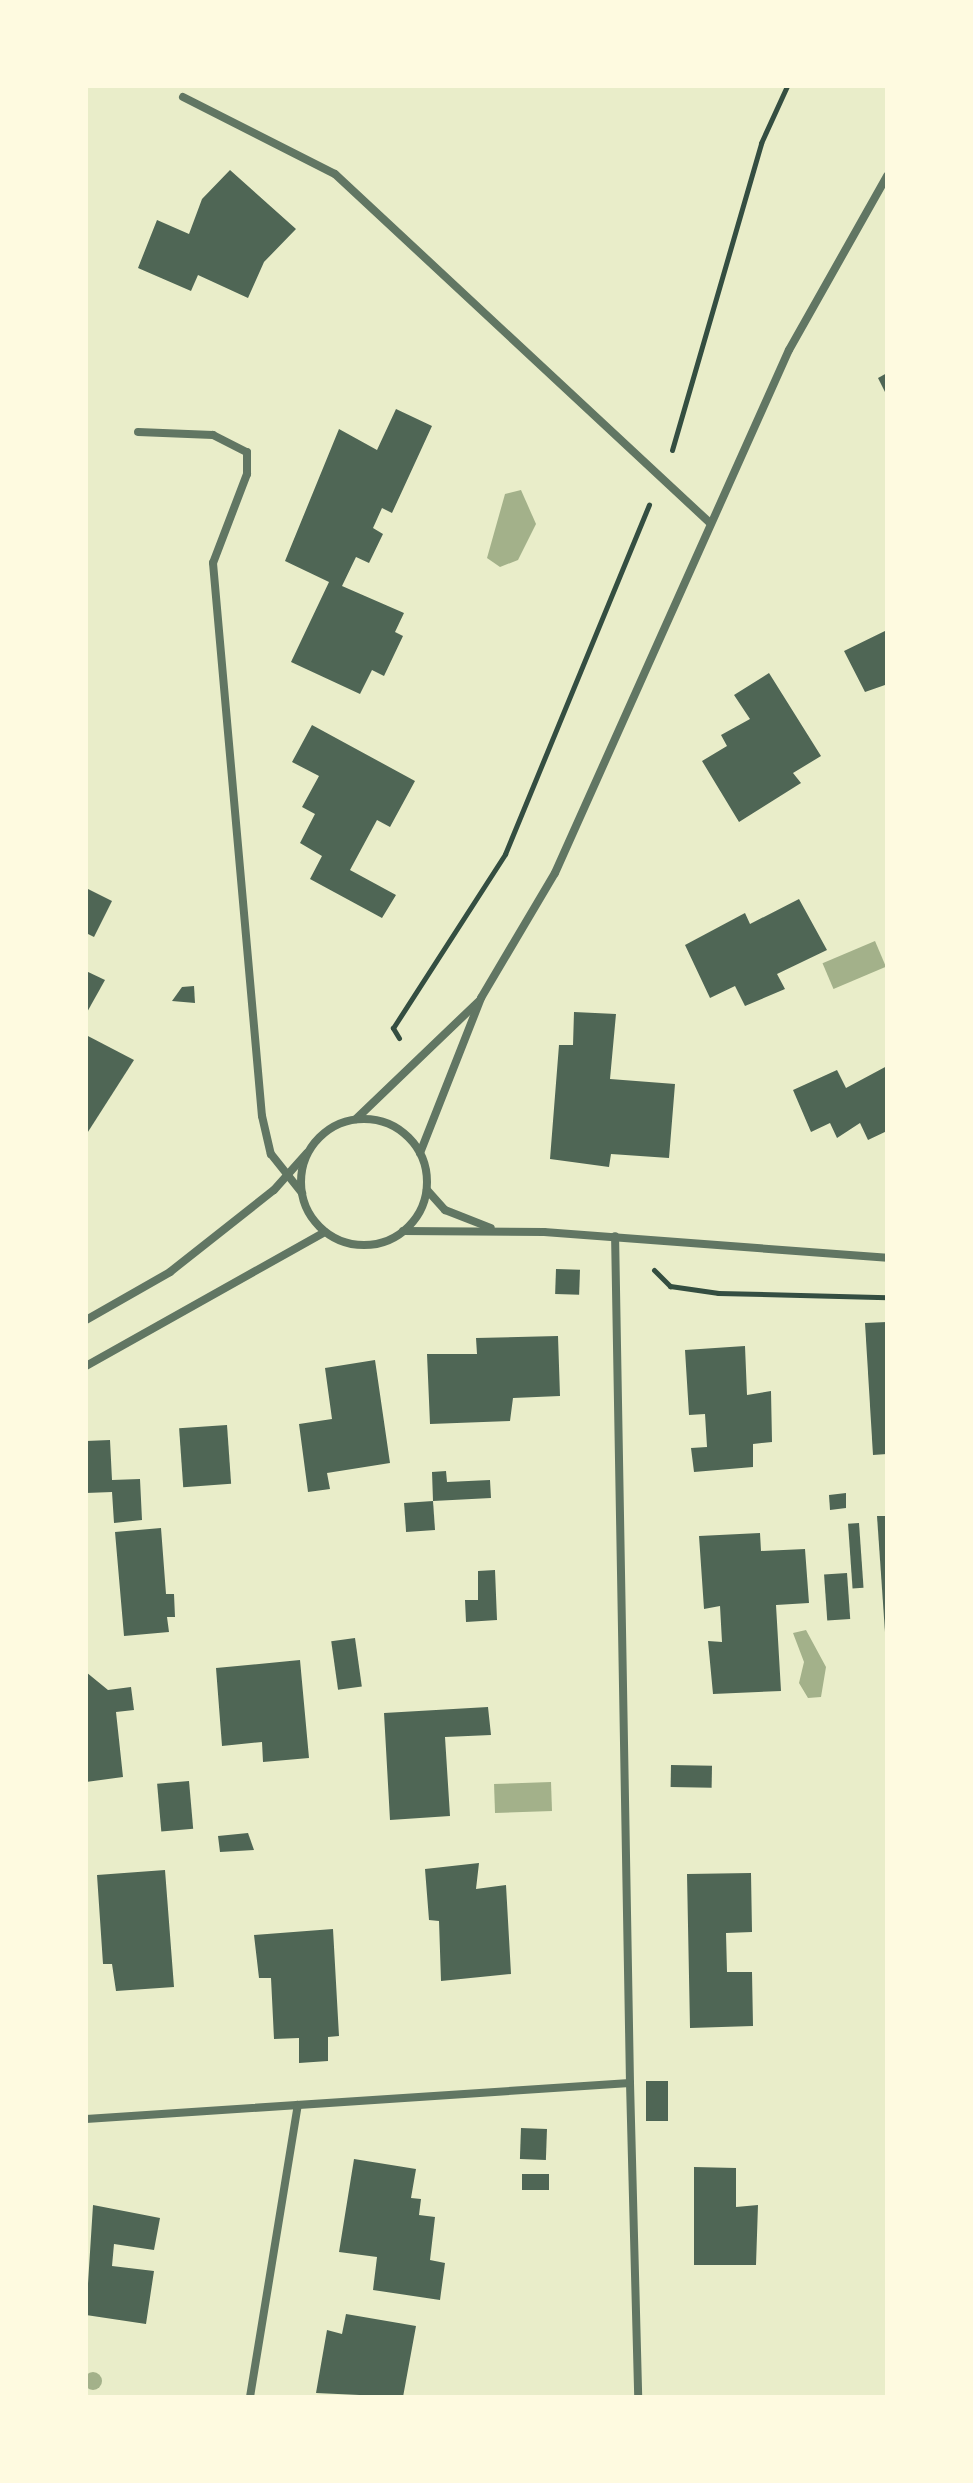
<!DOCTYPE html>
<html>
<head>
<meta charset="utf-8">
<style>
  body { margin:0 }
  #map { position:relative; width:973px; height:2483px; overflow:hidden; background:#e9edc9; font-family:"Archivo Narrow",sans-serif }
  div>[style] { position:absolute }
  [style*='--x'] { left:calc(var(--x)*1px); top:calc(var(--y)*1px); width:calc(var(--w)*1px); rotate:calc(var(--a)*1deg) }
  .water>* { inset:0; background:#a3b18a; transform-origin:0 0 }
  .round { border-radius:50% }
  .building>* { inset:0; background:#4f6655; transform-origin:0 0 }
  .path>* { height:5px; margin:-2.5px; padding:0 2.5px; transform-origin:2.5px; border-radius:2.5px; background:#344e41 }
  .minor>* { height:8px; margin:-4px; padding:0 4px; transform-origin:4px; border-radius:4px; background:#617663 }
  .minor>.ring { margin:-4px; padding:0; box-sizing:content-box; background:none; border:8px solid #617663; border-radius:50% }
  span { translate:-50% -50%; white-space:nowrap; text-align:center; line-height:1.15; -webkit-text-stroke:6px #fefae0; paint-order:stroke }
  .frame { position:absolute; inset:0; border:88px solid #fefae0; pointer-events:none }
</style>
</head>
<body>
<div id="map">
  <div class="water">
    <i style="clip-path:polygon(521px 490px,536px 524px,518px 560px,500px 567px,487px 558px,505px 494px)"></i>
    <i style="left:875px;top:941px;width:28px;height:57px;rotate:67deg"></i>
    <i style="clip-path:polygon(806px 1630px,826px 1667px,821px 1697px,808px 1698px,799px 1683px,804px 1662px,793px 1633px)"></i>
    <i style="left:551px;top:1782px;width:29px;height:57px;rotate:88deg"></i>
    <i class="round" style="left:84px;top:2372px;width:18px;height:18px"></i>
  </div>
  <div class="building">
    <i style="clip-path:polygon(230px 170px,296px 229px,264px 262px,248px 298px,198px 275px,191px 291px,138px 268px,157px 220px,189px 234px,202px 199px)"></i>
    <i style="clip-path:polygon(887px 373px,887px 396px,878px 378px)"></i>
    <i style="clip-path:polygon(396px 409px,432px 426px,392px 513px,382px 508px,373px 528px,383px 534px,369px 563px,356px 557px,342px 586px,404px 613px,395px 632px,403px 636px,384px 676px,372px 670px,360px 694px,291px 662px,329px 582px,285px 561px,339px 429px,377px 450px)"></i>
    <i style="clip-path:polygon(887px 630px,887px 690px,885px 685px,865px 692px,844px 651px)"></i>
    <i style="clip-path:polygon(769px 673px,821px 756px,793px 773px,801px 783px,739px 822px,702px 761px,727px 746px,721px 735px,750px 719px,734px 695px)"></i>
    <i style="clip-path:polygon(312px 725px,415px 781px,390px 827px,377px 820px,350px 870px,396px 895px,382px 918px,310px 879px,322px 856px,300px 843px,315px 814px,302px 807px,319px 776px,292px 762px)"></i>
    <i style="clip-path:polygon(86px 888px,112px 901px,94px 937px,86px 933px)"></i>
    <i style="clip-path:polygon(799px 899px,827px 950px,777px 974px,785px 989px,745px 1006px,735px 986px,710px 998px,685px 945px,745px 913px,750px 924px)"></i>
    <i style="clip-path:polygon(86px 971px,105px 980px,86px 1014px)"></i>
    <i style="clip-path:polygon(194px 986px,195px 1003px,172px 1001px,182px 987px)"></i>
    <i style="clip-path:polygon(574px 1012px,616px 1014px,610px 1079px,675px 1084px,669px 1158px,611px 1154px,609px 1167px,550px 1159px,559px 1045px,573px 1045px)"></i>
    <i style="clip-path:polygon(86px 1035px,134px 1060px,86px 1135px)"></i>
    <i style="clip-path:polygon(887px 1066px,887px 1131px,868px 1140px,860px 1123px,837px 1138px,830px 1123px,811px 1132px,793px 1090px,837px 1070px,846px 1088px)"></i>
    <i style="left:556px;top:1269px;width:24px;height:25px;rotate:2deg"></i>
    <i style="clip-path:polygon(887px 1322px,887px 1454px,873px 1455px,865px 1323px)"></i>
    <i style="clip-path:polygon(558px 1336px,560px 1396px,513px 1398px,510px 1421px,430px 1424px,427px 1354px,477px 1354px,476px 1338px)"></i>
    <i style="clip-path:polygon(745px 1346px,747px 1395px,771px 1391px,772px 1442px,753px 1444px,753px 1467px,694px 1472px,691px 1448px,707px 1447px,705px 1414px,689px 1415px,685px 1350px)"></i>
    <i style="clip-path:polygon(375px 1360px,390px 1463px,327px 1473px,330px 1489px,308px 1492px,299px 1424px,332px 1419px,325px 1368px)"></i>
    <i style="left:227px;top:1425px;width:59px;height:48px;rotate:86deg"></i>
    <i style="clip-path:polygon(110px 1440px,112px 1480px,140px 1479px,142px 1520px,114px 1523px,112px 1492px,86px 1493px,86px 1441px)"></i>
    <i style="clip-path:polygon(446px 1471px,447px 1482px,490px 1480px,491px 1498px,433px 1501px,432px 1472px)"></i>
    <i style="clip-path:polygon(846px 1493px,846px 1508px,830px 1510px,829px 1495px)"></i>
    <i style="left:433px;top:1501px;width:29px;height:29px;rotate:86deg"></i>
    <i style="clip-path:polygon(877px 1516px,887px 1516px,887px 1631px,885px 1632px)"></i>
    <i style="left:859px;top:1523px;width:65px;height:11px;rotate:86deg"></i>
    <i style="clip-path:polygon(161px 1528px,166px 1594px,174px 1594px,175px 1617px,167px 1617px,169px 1632px,124px 1636px,115px 1532px)"></i>
    <i style="clip-path:polygon(760px 1533px,761px 1551px,805px 1549px,809px 1603px,776px 1605px,781px 1691px,713px 1694px,708px 1641px,722px 1642px,720px 1606px,704px 1609px,699px 1536px)"></i>
    <i style="clip-path:polygon(495px 1570px,497px 1620px,466px 1622px,465px 1600px,478px 1600px,478px 1571px)"></i>
    <i style="left:847px;top:1573px;width:46px;height:23px;rotate:86deg"></i>
    <i style="left:355px;top:1638px;width:49px;height:24px;rotate:82deg"></i>
    <i style="clip-path:polygon(300px 1660px,309px 1758px,263px 1762px,262px 1742px,222px 1746px,216px 1668px)"></i>
    <i style="clip-path:polygon(86px 1672px,108px 1690px,131px 1687px,134px 1710px,116px 1712px,123px 1777px,86px 1782px)"></i>
    <i style="clip-path:polygon(488px 1707px,491px 1735px,445px 1737px,450px 1816px,390px 1820px,384px 1713px)"></i>
    <i style="left:671px;top:1765px;width:41px;height:22px;rotate:1deg"></i>
    <i style="left:189px;top:1781px;width:48px;height:32px;rotate:85deg"></i>
    <i style="clip-path:polygon(248px 1833px,254px 1850px,220px 1852px,218px 1836px)"></i>
    <i style="clip-path:polygon(479px 1863px,476px 1889px,506px 1885px,511px 1974px,441px 1981px,439px 1921px,429px 1920px,425px 1869px)"></i>
    <i style="clip-path:polygon(165px 1870px,174px 1987px,116px 1991px,112px 1964px,103px 1964px,97px 1875px)"></i>
    <i style="clip-path:polygon(751px 1873px,752px 1932px,726px 1933px,727px 1972px,752px 1972px,753px 2026px,690px 2028px,687px 1874px)"></i>
    <i style="clip-path:polygon(333px 1929px,339px 2036px,328px 2037px,328px 2061px,299px 2063px,299px 2038px,274px 2039px,271px 1978px,259px 1978px,254px 1935px)"></i>
    <i style="left:668px;top:2081px;width:40px;height:22px;rotate:90deg"></i>
    <i style="left:521px;top:2128px;width:26px;height:31px;rotate:2deg"></i>
    <i style="clip-path:polygon(354px 2159px,416px 2169px,411px 2198px,421px 2199px,419px 2215px,435px 2217px,430px 2260px,445px 2263px,440px 2300px,373px 2290px,377px 2257px,339px 2252px)"></i>
    <i style="clip-path:polygon(694px 2167px,736px 2168px,736px 2207px,758px 2205px,756px 2265px,694px 2265px)"></i>
    <i style="left:549px;top:2174px;width:16px;height:27px;rotate:90deg"></i>
    <i style="clip-path:polygon(93px 2205px,160px 2218px,154px 2250px,114px 2244px,112px 2266px,154px 2271px,146px 2324px,86px 2315px)"></i>
    <i style="clip-path:polygon(346px 2314px,416px 2326px,403px 2397px,316px 2393px,327px 2330px,342px 2334px)"></i>
  </div>
  <div class="path">
    <i style="--x:672;--y:450;--w:320;--a:-73.8"></i>
    <i style="--x:761;--y:143;--w:63;--a:-65.5"></i>
    <i style="--x:399;--y:1038;--w:12;--a:-121"></i>
    <i style="--x:393;--y:1028;--w:207;--a:-57.2"></i>
    <i style="--x:505;--y:854;--w:378;--a:-67.6"></i>
    <i style="--x:654;--y:1270;--w:23;--a:45"></i>
    <i style="--x:670;--y:1286;--w:49;--a:8.3"></i>
    <i style="--x:718;--y:1293;--w:169;--a:1.4"></i>
  </div>
  <div class="minor">
    <i style="--x:183;--y:97;--w:170;--a:26.9"></i>
    <i style="--x:335;--y:174;--w:512;--a:42.94"></i>
    <i style="--x:138;--y:432;--w:75;--a:2.3"></i>
    <i style="--x:213;--y:435;--w:38;--a:27"></i>
    <i style="--x:247;--y:452;--w:22;--a:90"></i>
    <i style="--x:247;--y:474;--w:95;--a:110.9"></i>
    <i style="--x:213;--y:563;--w:555;--a:84.94"></i>
    <i style="--x:262;--y:1116;--w:39;--a:77"></i>
    <i style="--x:271;--y:1154;--w:50;--a:51.5"></i>
    <i style="--x:356;--y:1119;--w:169;--a:-43.8"></i>
    <i class="ring" style="left:301px;top:1119px;width:118px;height:118px"></i>
    <i style="--x:420;--y:1153;--w:167;--a:-68.5"></i>
    <i style="--x:481;--y:998;--w:145;--a:-59.4"></i>
    <i style="--x:555;--y:873;--w:573;--a:-65.9"></i>
    <i style="--x:789;--y:350;--w:200;--a:-60.6"></i>
    <i style="--x:427;--y:1190;--w:27;--a:48"></i>
    <i style="--x:445;--y:1210;--w:49;--a:21.4"></i>
    <i style="--x:403;--y:1231;--w:141;--a:0.4"></i>
    <i style="--x:544;--y:1232;--w:344;--a:4.3"></i>
    <i style="--x:86;--y:1320;--w:97;--a:-29.7"></i>
    <i style="--x:170;--y:1272;--w:132;--a:-38.3"></i>
    <i style="--x:274;--y:1190;--w:50;--a:-48.3"></i>
    <i style="--x:86;--y:1366;--w:274;--a:-29.3"></i>
    <i style="--x:630;--y:2083;--w:314;--a:88.5"></i>
    <i style="--x:86;--y:2119;--w:545;--a:-3.79"></i>
    <i style="--x:630;--y:2083;--w:847;--a:-91.01"></i>
    <i style="--x:250;--y:2397;--w:296;--a:-80.7"></i>
  </div>
  <div class="frame"></div>
</div>
</body>
</html>
